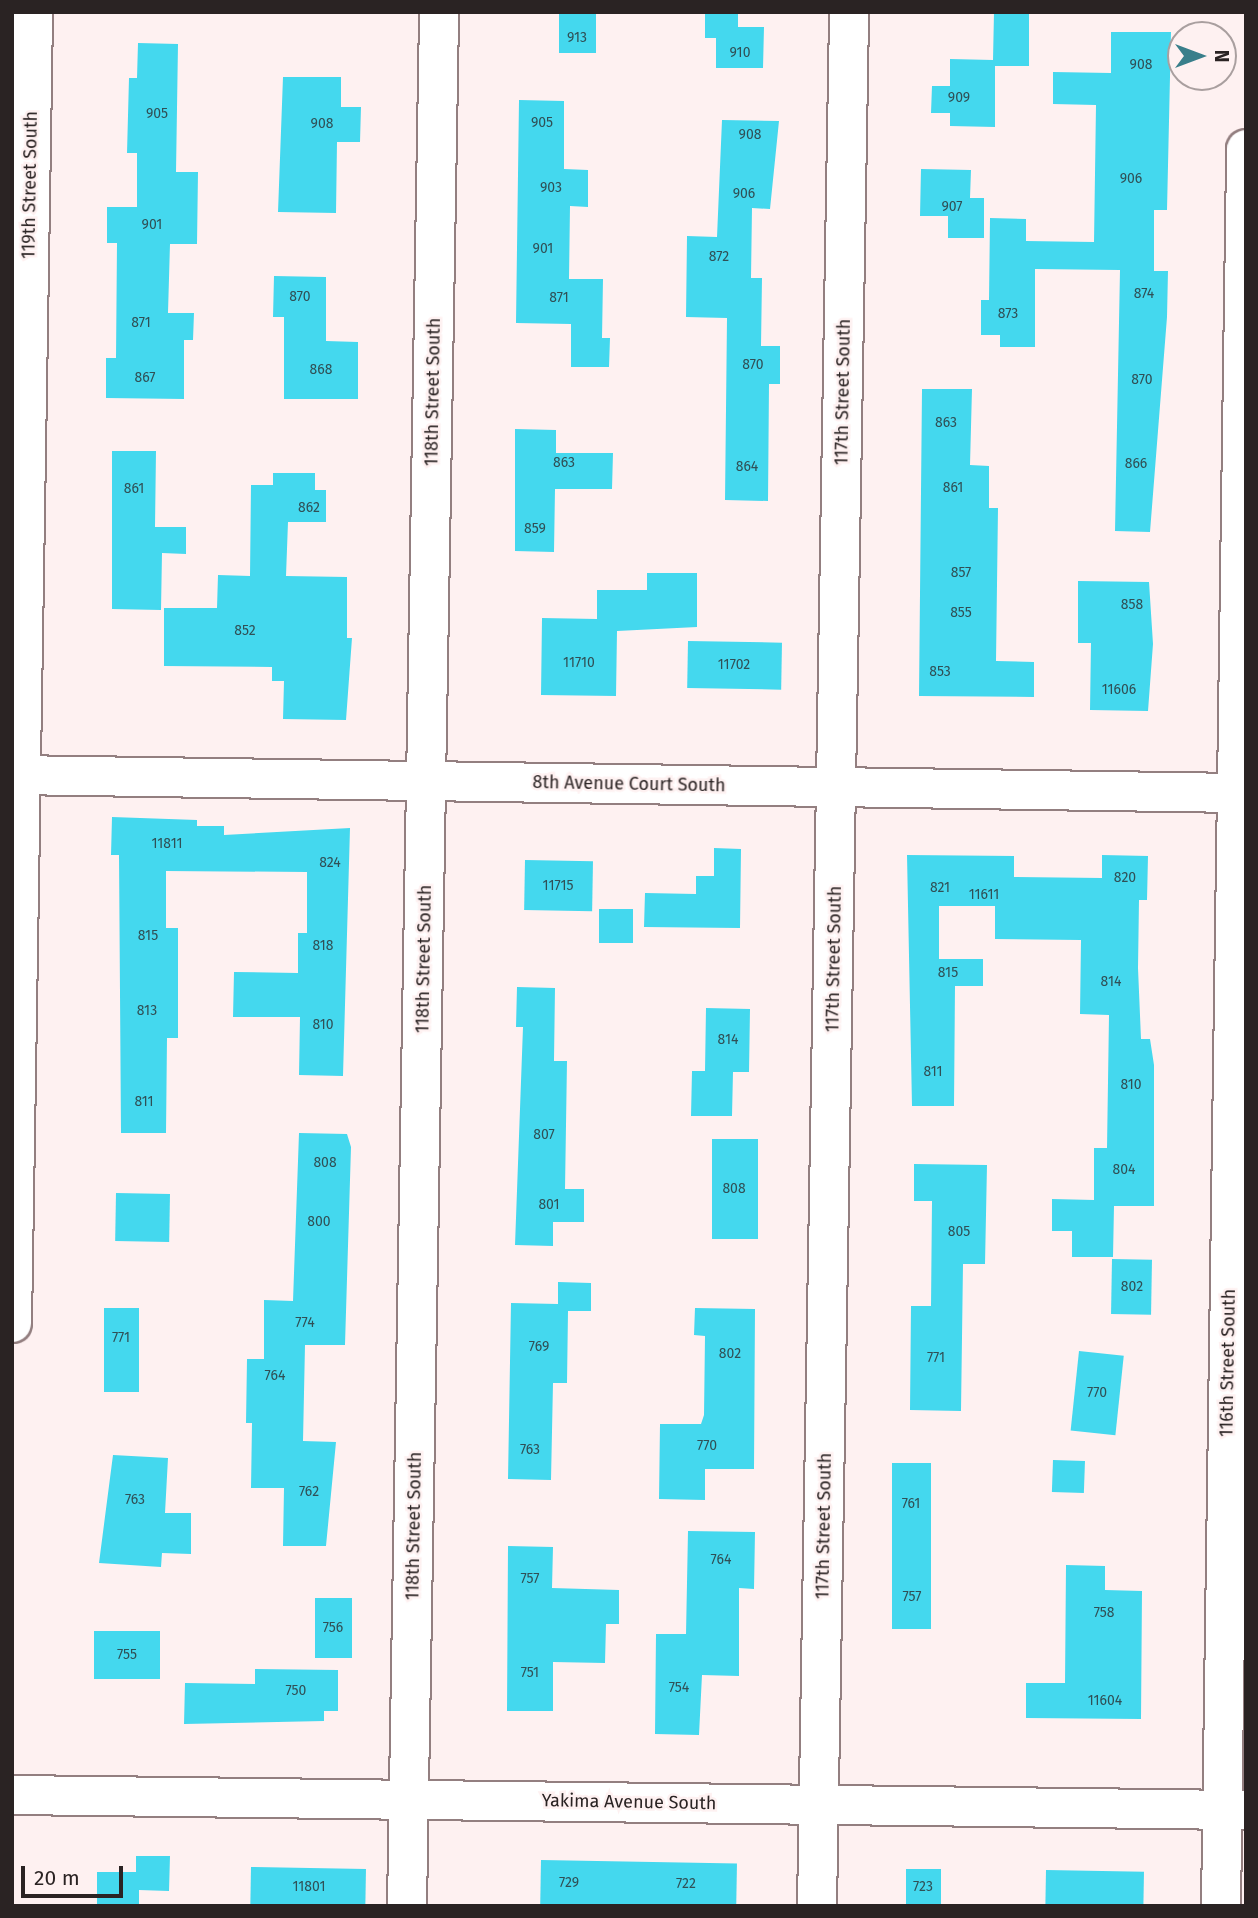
<!DOCTYPE html>
<html>
<head>
<meta charset="utf-8">
<style>
  body { margin:0 }
  #map { position:relative; width:1258px; height:1918px; overflow:hidden; background:#fef1f1; font-family:"Fira Sans",sans-serif }
  div>[style] { position:absolute }
  [style*='--x'] { left:calc(var(--x)*1px); top:calc(var(--y)*1px); width:calc(var(--w)*1px); rotate:calc(var(--a)*1deg) }
  .building>* { inset:0; background:#44d8ee; transform-origin:0 0 }
  .roads { filter:drop-shadow(2px 0 #937f80) drop-shadow(-2px 0 #937f80) drop-shadow(0 2px #937f80) drop-shadow(0 -2px #937f80) }
  .minor>* { height:38px; margin:-19px; padding:0 19px; transform-origin:19px; border-radius:19px; background:#fff }
  span { translate:-50% -50%; white-space:nowrap; text-align:center; line-height:1.15; -webkit-text-stroke:5px #fef1f1; paint-order:stroke }
  .number-label { font-size:14px; color:#305056 }
  .number-label span { -webkit-text-stroke-width:0 }
  .street-label { font-size:18px; color:#2a2323 }
  .frame { position:absolute; inset:0; border:14px solid #2a2323; pointer-events:none }
  .north { position:absolute; left:1167px; top:21px; width:70px; height:70px; box-sizing:border-box; background:#fef1f1; border:2px solid #a99f9f; border-radius:50%; rotate:90deg; font-size:19px; font-weight:700; line-height:28px; text-align:center; color:#2a2323 }
  .north::after { content:''; display:block; margin:auto; width:24px; height:32px; background:#397f8b; clip-path:polygon(50% 0,100% 100%,50% 72%,0 100%) }
  .scale { position:absolute; left:21px; top:1866px; width:102px; height:32px; box-sizing:border-box; border:4px solid #2a2323; border-top:0; padding-left:9px; font-size:21px; line-height:24px; white-space:nowrap; color:#2a2323; -webkit-text-stroke:5px #fef1f1; paint-order:stroke }
</style>
</head>
<body>
<div id="map">
  <div class="building">
    <i style="left:559px;top:12px;width:37px;height:41px"></i>
    <i style="clip-path:polygon(705px 12px,738px 12px,738px 27px,764px 27px,763px 68px,716px 68px,716px 38px,705px 38px)"></i>
    <i style="clip-path:polygon(994px 12px,1029px 12px,1029px 66px,995px 66px,995px 127px,950px 126px,950px 113px,931px 113px,932px 86px,950px 86px,950px 59px,993px 60px)"></i>
    <i style="clip-path:polygon(1111px 32px,1171px 32px,1167px 210px,1154px 210px,1154px 271px,1168px 271px,1167px 317px,1150px 532px,1115px 531px,1120px 270px,1035px 269px,1035px 347px,1000px 347px,1000px 335px,981px 335px,981px 300px,989px 300px,990px 218px,1026px 219px,1026px 241px,1094px 242px,1096px 105px,1053px 104px,1053px 72px,1111px 73px)"></i>
    <i style="clip-path:polygon(138px 43px,178px 44px,176px 172px,198px 172px,197px 244px,170px 244px,168px 313px,194px 313px,193px 340px,184px 340px,184px 399px,106px 398px,106px 358px,116px 358px,117px 243px,107px 243px,107px 207px,137px 207px,137px 153px,127px 153px,129px 78px,137px 78px)"></i>
    <i style="clip-path:polygon(283px 77px,341px 77px,341px 107px,361px 107px,360px 142px,337px 142px,336px 213px,278px 212px)"></i>
    <i style="clip-path:polygon(519px 100px,564px 101px,564px 169px,588px 170px,588px 207px,570px 206px,569px 279px,603px 279px,602px 338px,610px 338px,609px 367px,571px 367px,571px 324px,516px 323px)"></i>
    <i style="clip-path:polygon(722px 120px,779px 121px,770px 209px,752px 208px,751px 278px,762px 278px,761px 346px,780px 346px,780px 384px,769px 384px,768px 501px,725px 500px,727px 318px,686px 317px,687px 236px,717px 237px)"></i>
    <i style="clip-path:polygon(921px 169px,971px 170px,970px 198px,984px 198px,984px 238px,948px 238px,948px 216px,920px 216px)"></i>
    <i style="clip-path:polygon(274px 276px,326px 277px,326px 341px,358px 342px,358px 399px,284px 399px,284px 317px,273px 317px)"></i>
    <i style="clip-path:polygon(922px 389px,972px 389px,970px 465px,989px 466px,989px 508px,998px 508px,996px 661px,1034px 662px,1034px 697px,919px 696px)"></i>
    <i style="clip-path:polygon(515px 429px,556px 430px,556px 453px,613px 453px,612px 489px,555px 489px,554px 552px,515px 551px)"></i>
    <i style="clip-path:polygon(112px 451px,156px 451px,155px 527px,186px 527px,186px 554px,162px 553px,161px 610px,112px 609px)"></i>
    <i style="clip-path:polygon(273px 473px,315px 473px,315px 490px,326px 490px,326px 522px,288px 522px,286px 576px,347px 577px,347px 638px,352px 638px,346px 720px,283px 719px,284px 681px,272px 681px,272px 667px,164px 666px,164px 608px,217px 608px,218px 575px,250px 576px,251px 485px,273px 485px)"></i>
    <i style="clip-path:polygon(647px 573px,697px 573px,697px 627px,617px 631px,616px 696px,541px 695px,542px 618px,597px 619px,597px 590px,647px 590px)"></i>
    <i style="clip-path:polygon(1078px 581px,1149px 582px,1153px 644px,1148px 711px,1090px 710px,1091px 643px,1078px 643px)"></i>
    <i style="left:688px;top:641px;width:94px;height:47px;rotate:1deg"></i>
    <i style="clip-path:polygon(112px 817px,197px 820px,197px 826px,224px 826px,224px 835px,350px 828px,343px 1076px,299px 1075px,300px 1017px,233px 1017px,234px 972px,298px 973px,298px 933px,307px 933px,307px 872px,166px 871px,166px 928px,178px 928px,178px 1038px,167px 1038px,166px 1133px,121px 1133px,119px 855px,111px 855px)"></i>
    <i style="clip-path:polygon(714px 848px,741px 849px,740px 928px,644px 927px,645px 893px,696px 894px,696px 876px,714px 876px)"></i>
    <i style="clip-path:polygon(907px 855px,1014px 856px,1014px 877px,1102px 878px,1102px 855px,1148px 856px,1147px 900px,1139px 900px,1138px 968px,1141px 1039px,1150px 1039px,1154px 1065px,1154px 1206px,1114px 1206px,1113px 1257px,1072px 1257px,1072px 1231px,1052px 1231px,1052px 1199px,1094px 1200px,1094px 1148px,1107px 1148px,1109px 1015px,1080px 1014px,1081px 940px,995px 939px,995px 906px,939px 906px,939px 959px,983px 959px,983px 986px,955px 986px,954px 1106px,912px 1106px)"></i>
    <i style="left:525px;top:860px;width:68px;height:50px;rotate:1deg"></i>
    <i style="left:599px;top:909px;width:34px;height:34px"></i>
    <i style="clip-path:polygon(517px 987px,555px 988px,554px 1061px,567px 1061px,565px 1189px,584px 1189px,584px 1222px,553px 1222px,553px 1246px,515px 1245px,523px 1027px,516px 1027px)"></i>
    <i style="clip-path:polygon(706px 1008px,750px 1009px,749px 1072px,733px 1072px,732px 1116px,691px 1116px,692px 1071px,705px 1071px)"></i>
    <i style="clip-path:polygon(299px 1133px,347px 1134px,351px 1147px,345px 1345px,305px 1345px,303px 1441px,336px 1442px,326px 1546px,283px 1546px,284px 1488px,251px 1488px,252px 1423px,246px 1423px,247px 1359px,264px 1359px,264px 1300px,293px 1301px)"></i>
    <i style="left:712px;top:1139px;width:46px;height:100px"></i>
    <i style="clip-path:polygon(914px 1164px,987px 1165px,985px 1264px,963px 1264px,961px 1411px,910px 1410px,911px 1306px,931px 1306px,932px 1201px,914px 1201px)"></i>
    <i style="left:116px;top:1193px;width:54px;height:48px;rotate:1deg"></i>
    <i style="left:1112px;top:1259px;width:40px;height:55px;rotate:1deg"></i>
    <i style="clip-path:polygon(558px 1282px,591px 1283px,591px 1311px,568px 1311px,567px 1383px,553px 1383px,551px 1480px,508px 1479px,511px 1303px,558px 1304px)"></i>
    <i style="left:104px;top:1308px;width:35px;height:84px"></i>
    <i style="clip-path:polygon(695px 1308px,755px 1309px,754px 1469px,705px 1469px,705px 1500px,659px 1499px,660px 1424px,701px 1424px,704px 1415px,705px 1336px,694px 1335px)"></i>
    <i style="left:1079px;top:1351px;width:45px;height:80px;rotate:6deg"></i>
    <i style="clip-path:polygon(113px 1455px,168px 1458px,165px 1513px,191px 1513px,191px 1554px,162px 1553px,161px 1567px,99px 1563px)"></i>
    <i style="left:1053px;top:1460px;width:32px;height:32px;rotate:2deg"></i>
    <i style="left:892px;top:1463px;width:39px;height:166px"></i>
    <i style="clip-path:polygon(688px 1531px,755px 1532px,754px 1589px,739px 1588px,739px 1676px,702px 1675px,699px 1735px,655px 1734px,656px 1634px,686px 1634px)"></i>
    <i style="clip-path:polygon(508px 1546px,553px 1547px,552px 1588px,619px 1590px,619px 1624px,606px 1624px,605px 1663px,553px 1662px,553px 1711px,507px 1711px)"></i>
    <i style="clip-path:polygon(1066px 1565px,1105px 1566px,1105px 1590px,1142px 1591px,1141px 1719px,1026px 1718px,1026px 1683px,1065px 1683px)"></i>
    <i style="left:315px;top:1598px;width:37px;height:60px"></i>
    <i style="left:94px;top:1631px;width:66px;height:48px"></i>
    <i style="clip-path:polygon(255px 1669px,338px 1670px,338px 1711px,324px 1711px,324px 1721px,184px 1724px,185px 1683px,255px 1684px)"></i>
    <i style="clip-path:polygon(136px 1856px,170px 1856px,169px 1891px,139px 1890px,139px 1906px,97px 1906px,97px 1872px,136px 1872px)"></i>
    <i style="left:541px;top:1860px;width:196px;height:46px;rotate:1deg"></i>
    <i style="left:251px;top:1867px;width:115px;height:39px;rotate:1deg"></i>
    <i style="left:906px;top:1869px;width:35px;height:37px"></i>
    <i style="left:1046px;top:1870px;width:98px;height:36px;rotate:1deg"></i>
  </div>
  <div class="roads">
    <div class="minor">
      <i style="--x:12;--y:775;--w:1234;--a:0.84"></i>
      <i style="--x:12;--y:1323;--w:1311;--a:-89.08"></i>
      <i style="--x:12;--y:1795;--w:1234;--a:0.7"></i>
      <i style="--x:407;--y:1906;--w:1894;--a:-89.03"></i>
      <i style="--x:817;--y:1906;--w:1894;--a:-89.03"></i>
      <i style="--x:1221;--y:1906;--w:1757;--a:-89.18"></i>
    </div>
  </div>
  <div class="number-label">
    <span style="left:577px;top:38px">913</span>
    <span style="left:740px;top:53px">910</span>
    <span style="left:1141px;top:65px">908</span>
    <span style="left:959px;top:98px">909</span>
    <span style="left:157px;top:114px">905</span>
    <span style="left:542px;top:123px">905</span>
    <span style="left:322px;top:124px">908</span>
    <span style="left:750px;top:135px">908</span>
    <span style="left:1131px;top:179px">906</span>
    <span style="left:551px;top:188px">903</span>
    <span style="left:744px;top:194px">906</span>
    <span style="left:952px;top:207px">907</span>
    <span style="left:152px;top:225px">901</span>
    <span style="left:543px;top:249px">901</span>
    <span style="left:719px;top:257px">872</span>
    <span style="left:1144px;top:294px">874</span>
    <span style="left:300px;top:297px">870</span>
    <span style="left:559px;top:298px">871</span>
    <span style="left:1008px;top:314px">873</span>
    <span style="left:141px;top:323px">871</span>
    <span style="left:753px;top:365px">870</span>
    <span style="left:321px;top:370px">868</span>
    <span style="left:145px;top:378px">867</span>
    <span style="left:1142px;top:380px">870</span>
    <span style="left:946px;top:423px">863</span>
    <span style="left:564px;top:463px">863</span>
    <span style="left:1136px;top:464px">866</span>
    <span style="left:747px;top:467px">864</span>
    <span style="left:953px;top:488px">861</span>
    <span style="left:134px;top:489px">861</span>
    <span style="left:309px;top:508px">862</span>
    <span style="left:535px;top:529px">859</span>
    <span style="left:961px;top:573px">857</span>
    <span style="left:1132px;top:605px">858</span>
    <span style="left:961px;top:613px">855</span>
    <span style="left:245px;top:631px">852</span>
    <span style="left:579px;top:663px">11710</span>
    <span style="left:734px;top:665px">11702</span>
    <span style="left:940px;top:672px">853</span>
    <span style="left:1119px;top:690px">11606</span>
    <span style="left:167px;top:844px">11811</span>
    <span style="left:330px;top:863px">824</span>
    <span style="left:1125px;top:878px">820</span>
    <span style="left:558px;top:886px">11715</span>
    <span style="left:940px;top:888px">821</span>
    <span style="left:984px;top:895px">11611</span>
    <span style="left:148px;top:936px">815</span>
    <span style="left:323px;top:946px">818</span>
    <span style="left:948px;top:973px">815</span>
    <span style="left:1111px;top:982px">814</span>
    <span style="left:147px;top:1011px">813</span>
    <span style="left:323px;top:1025px">810</span>
    <span style="left:728px;top:1040px">814</span>
    <span style="left:933px;top:1072px">811</span>
    <span style="left:1131px;top:1085px">810</span>
    <span style="left:144px;top:1102px">811</span>
    <span style="left:544px;top:1135px">807</span>
    <span style="left:325px;top:1163px">808</span>
    <span style="left:1124px;top:1170px">804</span>
    <span style="left:734px;top:1189px">808</span>
    <span style="left:549px;top:1205px">801</span>
    <span style="left:319px;top:1222px">800</span>
    <span style="left:959px;top:1232px">805</span>
    <span style="left:1132px;top:1287px">802</span>
    <span style="left:305px;top:1323px">774</span>
    <span style="left:121px;top:1338px">771</span>
    <span style="left:539px;top:1347px">769</span>
    <span style="left:730px;top:1354px">802</span>
    <span style="left:936px;top:1358px">771</span>
    <span style="left:275px;top:1376px">764</span>
    <span style="left:1097px;top:1393px">770</span>
    <span style="left:707px;top:1446px">770</span>
    <span style="left:530px;top:1450px">763</span>
    <span style="left:309px;top:1492px">762</span>
    <span style="left:135px;top:1500px">763</span>
    <span style="left:911px;top:1504px">761</span>
    <span style="left:721px;top:1560px">764</span>
    <span style="left:530px;top:1579px">757</span>
    <span style="left:912px;top:1597px">757</span>
    <span style="left:1104px;top:1613px">758</span>
    <span style="left:333px;top:1628px">756</span>
    <span style="left:127px;top:1655px">755</span>
    <span style="left:530px;top:1673px">751</span>
    <span style="left:679px;top:1688px">754</span>
    <span style="left:296px;top:1691px">750</span>
    <span style="left:1105px;top:1701px">11604</span>
    <span style="left:569px;top:1883px">729</span>
    <span style="left:686px;top:1884px">722</span>
    <span style="left:309px;top:1887px">11801</span>
    <span style="left:923px;top:1887px">723</span>
  </div>
  <div class="street-label">
    <span style="left:30px;top:185px;rotate:-89deg">119th Street South</span>
    <span style="left:433px;top:392px;rotate:-89deg">118th Street South</span>
    <span style="left:843px;top:392px;rotate:-89deg">117th Street South</span>
    <span style="left:629px;top:784px;rotate:1deg">8th Avenue Court South</span>
    <span style="left:424px;top:959px;rotate:-89deg">118th Street South</span>
    <span style="left:834px;top:959px;rotate:-89deg">117th Street South</span>
    <span style="left:1228px;top:1363px;rotate:-89deg">116th Street South</span>
    <span style="left:414px;top:1526px;rotate:-89deg">118th Street South</span>
    <span style="left:824px;top:1526px;rotate:-89deg">117th Street South</span>
    <span style="left:629px;top:1802px;rotate:1deg">Yakima Avenue South</span>
  </div>
  <div class="frame"></div>
  <div class="north">N</div>
  <div class="scale">20 m</div>
</div>
</body>
</html>
